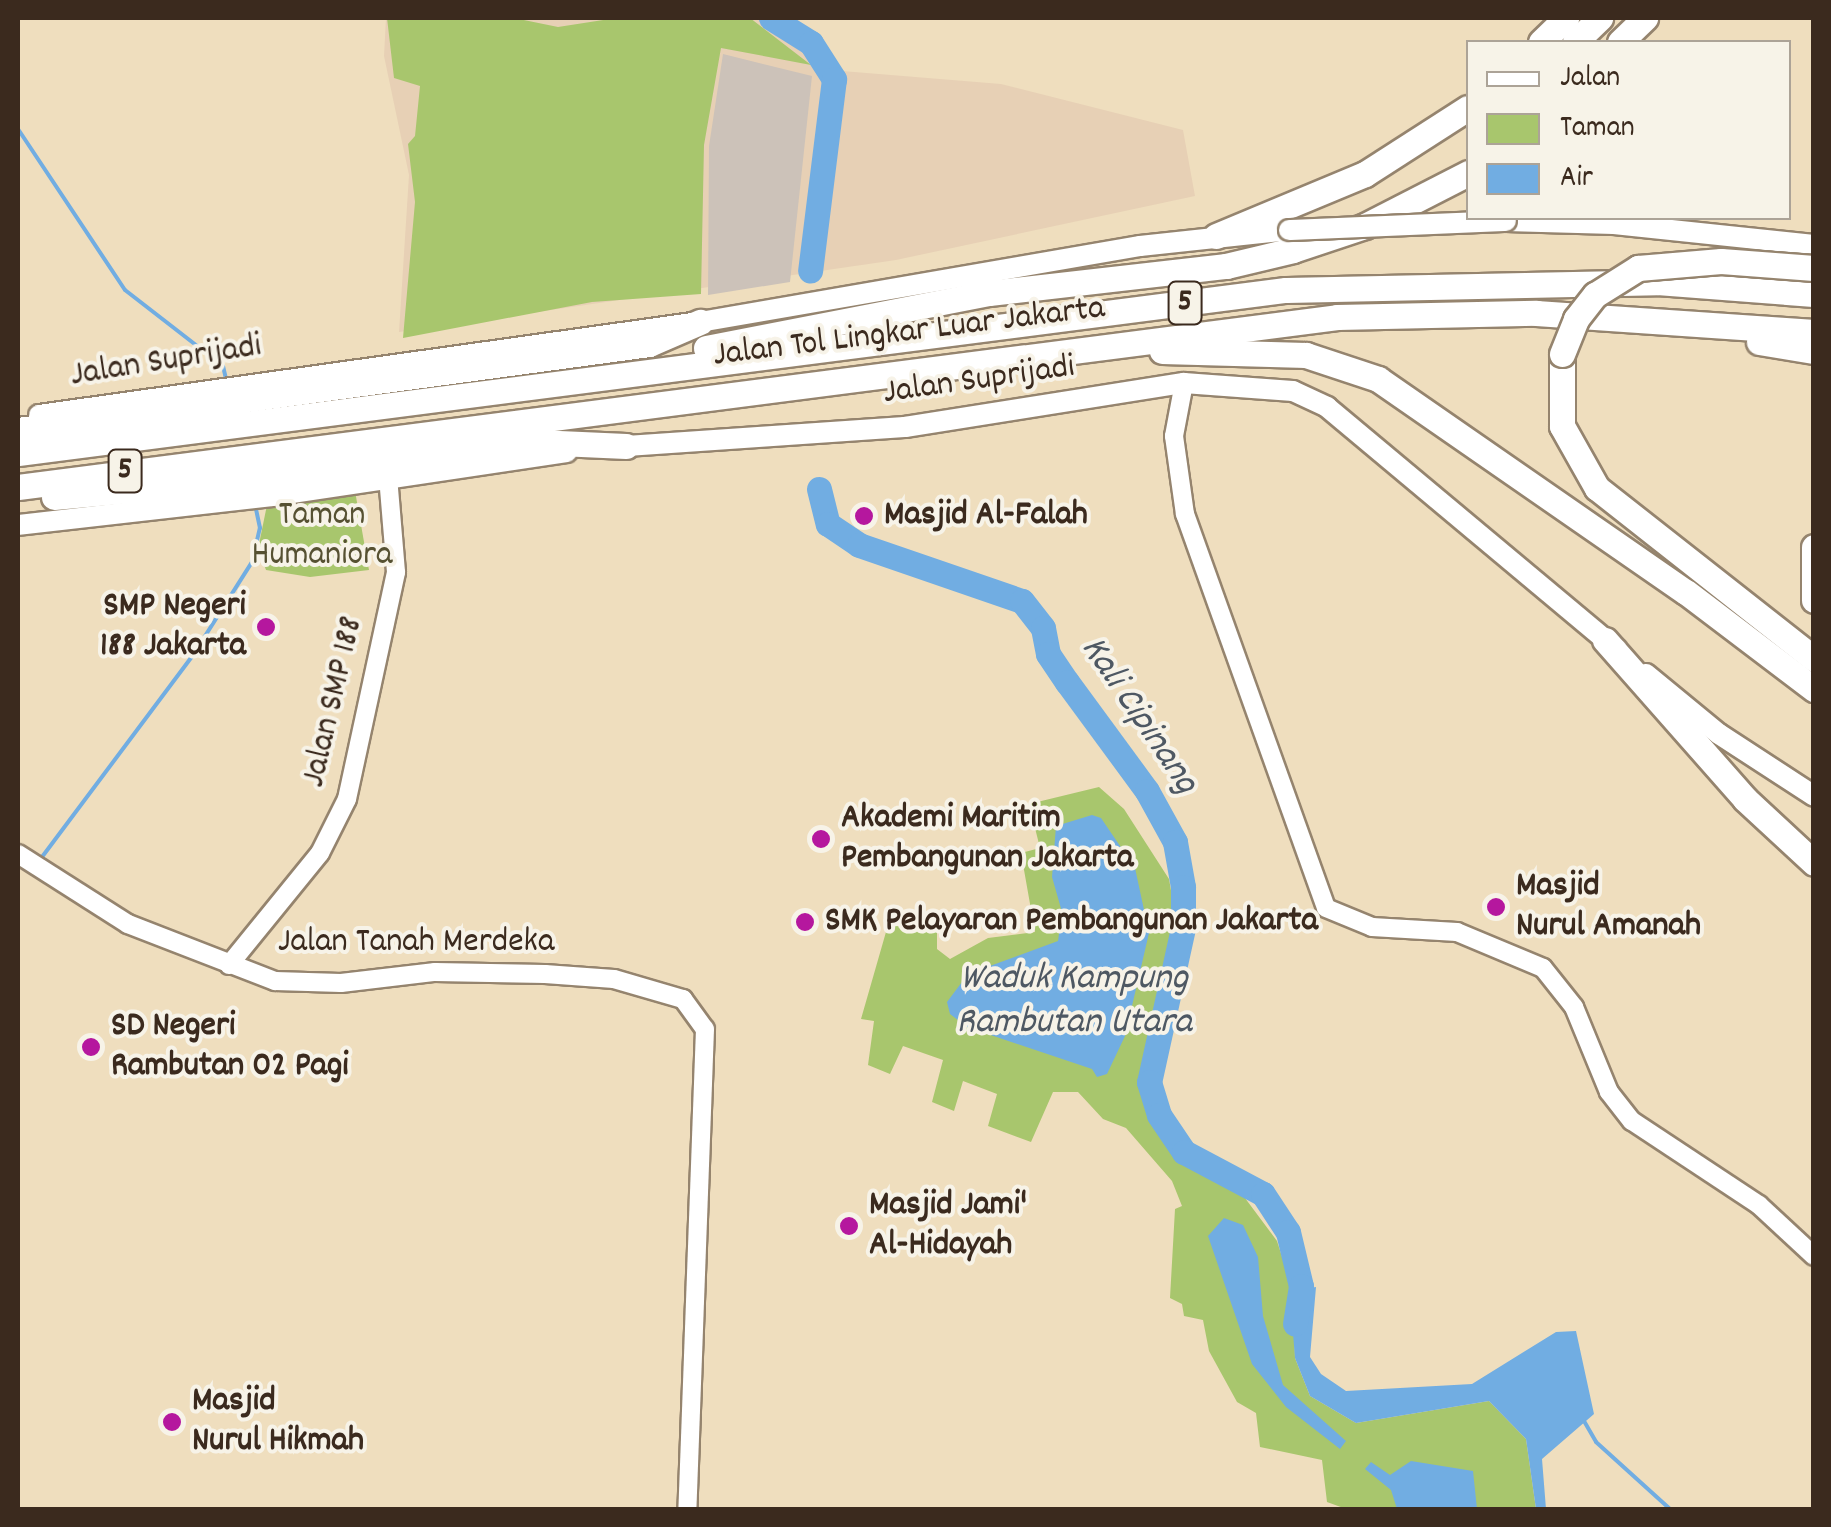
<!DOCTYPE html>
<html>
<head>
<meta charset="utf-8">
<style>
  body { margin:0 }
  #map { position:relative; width:1831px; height:1527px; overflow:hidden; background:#efdebe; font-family:Dekko,sans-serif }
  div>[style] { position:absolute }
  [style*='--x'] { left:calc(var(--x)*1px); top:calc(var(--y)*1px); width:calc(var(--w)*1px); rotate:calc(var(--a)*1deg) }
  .built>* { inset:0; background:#e7d0b5 }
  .industrial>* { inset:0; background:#ccc2b9 }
  .green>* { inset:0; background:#a8c66d }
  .water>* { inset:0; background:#71ade2 }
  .stream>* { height:4px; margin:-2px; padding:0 2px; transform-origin:2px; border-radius:2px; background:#71ade2 }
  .river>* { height:25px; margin:-12.5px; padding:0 12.5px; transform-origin:12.5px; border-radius:12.5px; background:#71ade2 }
  .roads { filter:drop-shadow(2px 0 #95846e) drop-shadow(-2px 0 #95846e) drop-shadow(0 2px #95846e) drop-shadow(0 -2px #95846e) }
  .minor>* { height:18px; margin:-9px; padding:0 9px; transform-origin:9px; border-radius:9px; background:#fff }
  .major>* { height:20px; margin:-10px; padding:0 10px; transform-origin:10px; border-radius:10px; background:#fff }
  .highway>* { height:25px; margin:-12.5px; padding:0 12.5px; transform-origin:12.5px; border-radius:12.5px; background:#fff }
  .bridges { filter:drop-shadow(2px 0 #95846e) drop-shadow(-2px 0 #95846e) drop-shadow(0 2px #95846e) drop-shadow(0 -2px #95846e) }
  .major-bridge>* { height:20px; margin:-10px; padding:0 10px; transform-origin:10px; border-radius:10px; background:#fff }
  .highway-bridge>* { height:25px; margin:-12.5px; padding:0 12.5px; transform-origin:12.5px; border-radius:12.5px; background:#fff }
  .dots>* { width:28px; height:28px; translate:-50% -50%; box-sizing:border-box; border:5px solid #f7f3e8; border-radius:50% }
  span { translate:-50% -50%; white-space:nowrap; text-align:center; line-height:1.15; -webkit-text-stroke:8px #f7f3e8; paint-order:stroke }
  .shield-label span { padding:2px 8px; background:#f7f3e8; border:2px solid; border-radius:8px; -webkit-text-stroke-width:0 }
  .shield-label { font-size:32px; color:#3b2a1e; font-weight:700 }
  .street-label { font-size:35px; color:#3b2a1e }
  .park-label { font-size:35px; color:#565132 }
  .poi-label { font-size:35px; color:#3b2a1e; font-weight:700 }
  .left { translate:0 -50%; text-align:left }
  .right { translate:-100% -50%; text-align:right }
  .water-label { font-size:38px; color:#4e5863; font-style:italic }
  .frame { position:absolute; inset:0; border:20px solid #3b2a1e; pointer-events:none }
  .legend { position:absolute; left:1466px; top:40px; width:325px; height:180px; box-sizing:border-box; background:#f7f3e8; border:2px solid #aca397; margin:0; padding:12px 18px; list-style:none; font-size:30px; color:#3b2a1e }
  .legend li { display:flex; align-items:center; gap:20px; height:50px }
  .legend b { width:50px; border:2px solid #aca397 }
</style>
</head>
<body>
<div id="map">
  <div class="built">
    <i style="clip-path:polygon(386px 18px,756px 18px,842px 71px,1001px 84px,1183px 130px,1195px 196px,896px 260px,399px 332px,409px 175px,384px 56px)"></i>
  </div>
  <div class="industrial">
    <i style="clip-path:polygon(723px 54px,812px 76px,790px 282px,708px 295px,709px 146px)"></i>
  </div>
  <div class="green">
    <i style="clip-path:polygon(387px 18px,514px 18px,558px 27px,616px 18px,750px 18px,811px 65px,721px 48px,704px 145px,701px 294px,592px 302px,403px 338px,415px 202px,408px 144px,415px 136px,420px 86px,394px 78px)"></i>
    <i style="clip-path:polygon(355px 491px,369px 570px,310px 577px,266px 570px,258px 549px,267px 505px)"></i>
    <i style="clip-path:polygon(1099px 787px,1124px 809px,1169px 879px,1174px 907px,1175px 944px,1145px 1049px,1144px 1100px,1178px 1157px,1242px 1194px,1277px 1241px,1293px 1291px,1295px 1358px,1310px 1396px,1356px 1423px,1489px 1401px,1526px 1439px,1536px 1509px,1349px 1510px,1327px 1502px,1322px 1460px,1260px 1447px,1256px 1413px,1237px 1402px,1209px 1351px,1203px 1320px,1184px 1316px,1182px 1304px,1170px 1298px,1175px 1209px,1182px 1206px,1172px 1181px,1126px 1128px,1103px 1119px,1078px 1092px,1053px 1092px,1031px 1142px,988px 1126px,997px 1094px,963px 1081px,954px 1111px,932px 1102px,943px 1060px,903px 1046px,890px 1074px,868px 1065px,874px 1021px,861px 1019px,888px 925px,937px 931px,937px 949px,950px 959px,988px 938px,1035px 932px,1021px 853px,1040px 848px,1029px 804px)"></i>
  </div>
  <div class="water">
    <i style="clip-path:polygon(1092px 815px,1101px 818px,1135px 868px,1149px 933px,1125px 1036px,1107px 1074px,1097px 1077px,1092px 1069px,967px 1027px,950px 1014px,947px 1002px,968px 974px,1058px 941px,1062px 912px,1052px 877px,1056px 826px)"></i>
    <i style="clip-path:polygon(1224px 1218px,1243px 1225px,1258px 1257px,1263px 1316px,1283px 1385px,1346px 1441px,1340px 1449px,1286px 1407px,1252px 1364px,1208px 1236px)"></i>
    <i style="clip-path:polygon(1316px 1287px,1310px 1357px,1321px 1374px,1346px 1391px,1472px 1384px,1556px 1332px,1576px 1331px,1594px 1414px,1542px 1459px,1546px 1509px,1536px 1509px,1526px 1439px,1489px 1401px,1356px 1423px,1310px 1396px,1295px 1358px,1291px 1309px,1293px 1291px)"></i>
    <i style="clip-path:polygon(1411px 1461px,1473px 1471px,1477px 1509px,1397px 1509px,1391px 1490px,1365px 1469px,1371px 1462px,1390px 1475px)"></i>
  </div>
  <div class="stream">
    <i style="--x:18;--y:129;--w:193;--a:56.4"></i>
    <i style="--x:125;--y:290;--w:124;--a:37.8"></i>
    <i style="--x:223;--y:366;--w:17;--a:77"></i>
    <i style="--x:42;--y:857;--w:252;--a:-53.2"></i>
    <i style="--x:193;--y:655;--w:110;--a:-57.6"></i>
    <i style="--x:252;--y:562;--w:35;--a:-77"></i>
    <i style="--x:260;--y:528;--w:25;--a:-102"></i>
    <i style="--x:1584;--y:1421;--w:24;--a:60"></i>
    <i style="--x:1596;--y:1442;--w:101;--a:42.2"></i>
  </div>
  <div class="river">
    <i style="--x:771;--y:18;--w:47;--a:32"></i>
    <i style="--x:811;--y:43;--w:43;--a:57.4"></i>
    <i style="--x:834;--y:79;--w:193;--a:97.1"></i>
    <i style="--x:819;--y:489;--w:36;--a:76"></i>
    <i style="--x:828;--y:524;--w:37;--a:34"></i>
    <i style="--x:859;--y:545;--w:172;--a:19"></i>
    <i style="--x:1022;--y:601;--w:34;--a:52"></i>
    <i style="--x:1043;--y:628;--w:26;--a:79"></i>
    <i style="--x:1048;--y:654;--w:34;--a:56"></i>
    <i style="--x:1067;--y:682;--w:135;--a:53.7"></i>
    <i style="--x:1147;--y:791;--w:58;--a:61.2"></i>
    <i style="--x:1175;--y:842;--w:46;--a:79.9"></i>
    <i style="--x:1183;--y:887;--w:41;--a:90"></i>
    <i style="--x:1183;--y:928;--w:158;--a:102.4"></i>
    <i style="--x:1149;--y:1082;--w:34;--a:73"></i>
    <i style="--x:1159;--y:1115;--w:45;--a:56"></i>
    <i style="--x:1184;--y:1152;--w:89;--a:28"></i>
    <i style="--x:1263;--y:1194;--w:45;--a:56.7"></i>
    <i style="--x:1288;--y:1232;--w:56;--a:76.5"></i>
    <i style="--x:1301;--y:1286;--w:38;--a:99"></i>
  </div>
  <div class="roads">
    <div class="minor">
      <i style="--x:1184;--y:383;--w:54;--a:100.7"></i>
      <i style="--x:1174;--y:436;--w:79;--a:82"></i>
      <i style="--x:1185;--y:514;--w:418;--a:70.3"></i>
      <i style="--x:1326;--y:908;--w:50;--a:22.4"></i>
      <i style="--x:1372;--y:927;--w:85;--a:3.4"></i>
      <i style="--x:1457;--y:932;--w:93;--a:22.7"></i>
      <i style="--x:1543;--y:968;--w:50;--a:51.5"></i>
      <i style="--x:1574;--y:1007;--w:92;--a:67.6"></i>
      <i style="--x:1609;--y:1092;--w:37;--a:52"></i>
      <i style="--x:1632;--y:1121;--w:152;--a:33.5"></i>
      <i style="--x:1759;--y:1205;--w:75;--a:42.8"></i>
      <i style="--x:18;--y:854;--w:130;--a:32.5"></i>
      <i style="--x:128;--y:924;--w:158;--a:21.2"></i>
      <i style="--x:275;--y:981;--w:66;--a:1.7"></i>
      <i style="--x:341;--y:983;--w:95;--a:-6.7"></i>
      <i style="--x:435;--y:972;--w:110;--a:1"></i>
      <i style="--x:545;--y:974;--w:69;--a:4.1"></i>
      <i style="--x:614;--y:979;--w:72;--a:16.2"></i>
      <i style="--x:683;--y:999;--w:37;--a:54"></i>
      <i style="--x:705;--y:1029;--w:481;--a:92.1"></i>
      <i style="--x:229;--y:965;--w:144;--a:-50.9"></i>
      <i style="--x:320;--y:853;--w:60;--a:-63.4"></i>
      <i style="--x:347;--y:799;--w:232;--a:-77.8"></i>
      <i style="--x:396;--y:572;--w:95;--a:-94.8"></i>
    </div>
    <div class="major">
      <i style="--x:1506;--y:221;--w:108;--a:1.6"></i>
      <i style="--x:1614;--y:224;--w:201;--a:6"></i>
      <i style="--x:39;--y:415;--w:668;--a:-8.01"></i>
      <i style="--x:700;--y:322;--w:447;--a:-9.8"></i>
      <i style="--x:1140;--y:246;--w:150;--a:-6.1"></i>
      <i style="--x:611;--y:447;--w:295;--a:-3.9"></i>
      <i style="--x:905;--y:427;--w:282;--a:-9"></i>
      <i style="--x:1184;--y:383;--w:109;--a:4.2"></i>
      <i style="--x:1293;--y:391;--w:38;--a:25"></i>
      <i style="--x:1327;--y:407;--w:377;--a:39.9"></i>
      <i style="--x:18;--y:525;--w:257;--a:-6.5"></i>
      <i style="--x:273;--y:496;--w:297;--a:-8.5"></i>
      <i style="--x:1646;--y:674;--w:94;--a:39.4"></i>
      <i style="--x:1719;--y:734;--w:113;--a:33.1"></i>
    </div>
    <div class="highway">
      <i style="--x:1541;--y:42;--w:35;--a:-44"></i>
      <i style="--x:1575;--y:42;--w:35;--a:-44"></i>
      <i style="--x:1620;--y:42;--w:35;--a:-44"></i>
      <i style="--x:1216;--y:236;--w:161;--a:-22.6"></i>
      <i style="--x:1365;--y:174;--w:122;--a:-32.7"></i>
      <i style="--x:1759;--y:342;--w:56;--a:9.3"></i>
      <i style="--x:706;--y:348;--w:288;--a:-11"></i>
      <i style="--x:989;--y:293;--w:239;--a:-6.5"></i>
      <i style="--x:1226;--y:266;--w:69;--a:-13.4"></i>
      <i style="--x:1293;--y:250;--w:76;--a:-18.4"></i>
      <i style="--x:1365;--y:226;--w:116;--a:-27.2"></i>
      <i style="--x:1162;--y:351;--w:144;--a:1.6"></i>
      <i style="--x:1306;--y:355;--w:76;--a:18.4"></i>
      <i style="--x:1378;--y:379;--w:374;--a:34.7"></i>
      <i style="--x:1686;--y:592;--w:161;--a:37.2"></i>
      <i style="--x:1562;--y:354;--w:72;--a:90"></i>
      <i style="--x:1562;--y:426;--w:71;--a:60.6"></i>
      <i style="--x:1597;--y:488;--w:276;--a:38.2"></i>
      <i style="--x:18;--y:430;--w:637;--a:-7.76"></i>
      <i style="--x:649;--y:344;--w:56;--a:-23.3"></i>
      <i style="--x:18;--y:453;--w:1278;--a:-7.33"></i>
      <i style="--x:1286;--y:290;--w:371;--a:-1.2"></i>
      <i style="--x:1657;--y:282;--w:157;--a:4.4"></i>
      <i style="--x:18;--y:487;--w:1330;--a:-7.34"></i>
      <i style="--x:1337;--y:317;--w:199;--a:-1.2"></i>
      <i style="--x:1536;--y:313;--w:279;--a:3.9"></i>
      <i style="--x:54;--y:497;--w:183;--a:-5.3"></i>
      <i style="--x:236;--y:480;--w:281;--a:-8"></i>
      <i style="--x:514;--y:441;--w:112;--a:2.6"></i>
      <i style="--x:1814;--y:547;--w:53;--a:90"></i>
      <i style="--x:1605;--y:640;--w:212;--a:48.6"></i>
      <i style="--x:1745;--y:799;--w:94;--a:42.8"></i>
    </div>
  </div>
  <div class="bridges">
    <div class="major-bridge">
      <i style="--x:1289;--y:230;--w:217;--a:-2.4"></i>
    </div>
    <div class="highway-bridge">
      <i style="--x:1562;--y:354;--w:38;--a:-68"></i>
      <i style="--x:1576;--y:319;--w:31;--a:-52"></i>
      <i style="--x:1595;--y:295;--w:51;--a:-32.1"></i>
      <i style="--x:1638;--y:268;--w:83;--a:-4.8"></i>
      <i style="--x:1721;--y:261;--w:93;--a:4.3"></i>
    </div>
  </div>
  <div class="dots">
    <i style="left:864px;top:516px;background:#b5179e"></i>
    <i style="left:266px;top:627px;background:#b5179e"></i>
    <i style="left:821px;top:839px;background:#b5179e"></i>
    <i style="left:1496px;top:907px;background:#b5179e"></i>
    <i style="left:805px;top:922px;background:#b5179e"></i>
    <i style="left:91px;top:1047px;background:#b5179e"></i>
    <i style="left:849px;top:1226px;background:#b5179e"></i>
    <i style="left:172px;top:1422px;background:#b5179e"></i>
  </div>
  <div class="shield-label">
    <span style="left:1185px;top:303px">5</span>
    <span style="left:125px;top:471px">5</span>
  </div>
  <div class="street-label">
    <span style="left:909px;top:333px;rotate:-7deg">Jalan Tol Lingkar Luar Jakarta</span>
    <span style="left:166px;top:362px;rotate:-9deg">Jalan Suprijadi</span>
    <span style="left:979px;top:381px;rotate:-8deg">Jalan Suprijadi</span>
    <span style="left:334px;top:702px;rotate:-77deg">Jalan SMP 188</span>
    <span style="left:416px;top:943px">Jalan Tanah Merdeka</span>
  </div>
  <div class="park-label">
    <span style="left:322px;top:536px">Taman<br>Humaniora</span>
  </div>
  <div class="poi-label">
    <span class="left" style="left:884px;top:516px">Masjid Al-Falah</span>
    <span class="right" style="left:246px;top:627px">SMP Negeri<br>188 Jakarta</span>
    <span class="left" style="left:841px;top:839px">Akademi Maritim<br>Pembangunan Jakarta</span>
    <span class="left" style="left:1516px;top:907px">Masjid<br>Nurul Amanah</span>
    <span class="left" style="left:825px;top:922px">SMK Pelayaran Pembangunan Jakarta</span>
    <span class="left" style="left:111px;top:1047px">SD Negeri<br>Rambutan 02 Pagi</span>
    <span class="left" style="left:869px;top:1226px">Masjid Jami'<br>Al-Hidayah</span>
    <span class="left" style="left:192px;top:1422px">Masjid<br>Nurul Hikmah</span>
  </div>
  <div class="water-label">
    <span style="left:1138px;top:716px;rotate:56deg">Kali Cipinang</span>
    <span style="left:1074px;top:1002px">Waduk Kampung<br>Rambutan Utara</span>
  </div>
  <div class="frame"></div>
  <ul class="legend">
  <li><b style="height:12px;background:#fff"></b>Jalan</li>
  <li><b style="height:28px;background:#a8c66d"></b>Taman</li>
  <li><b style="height:28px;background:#71ade2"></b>Air</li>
  </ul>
</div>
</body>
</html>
